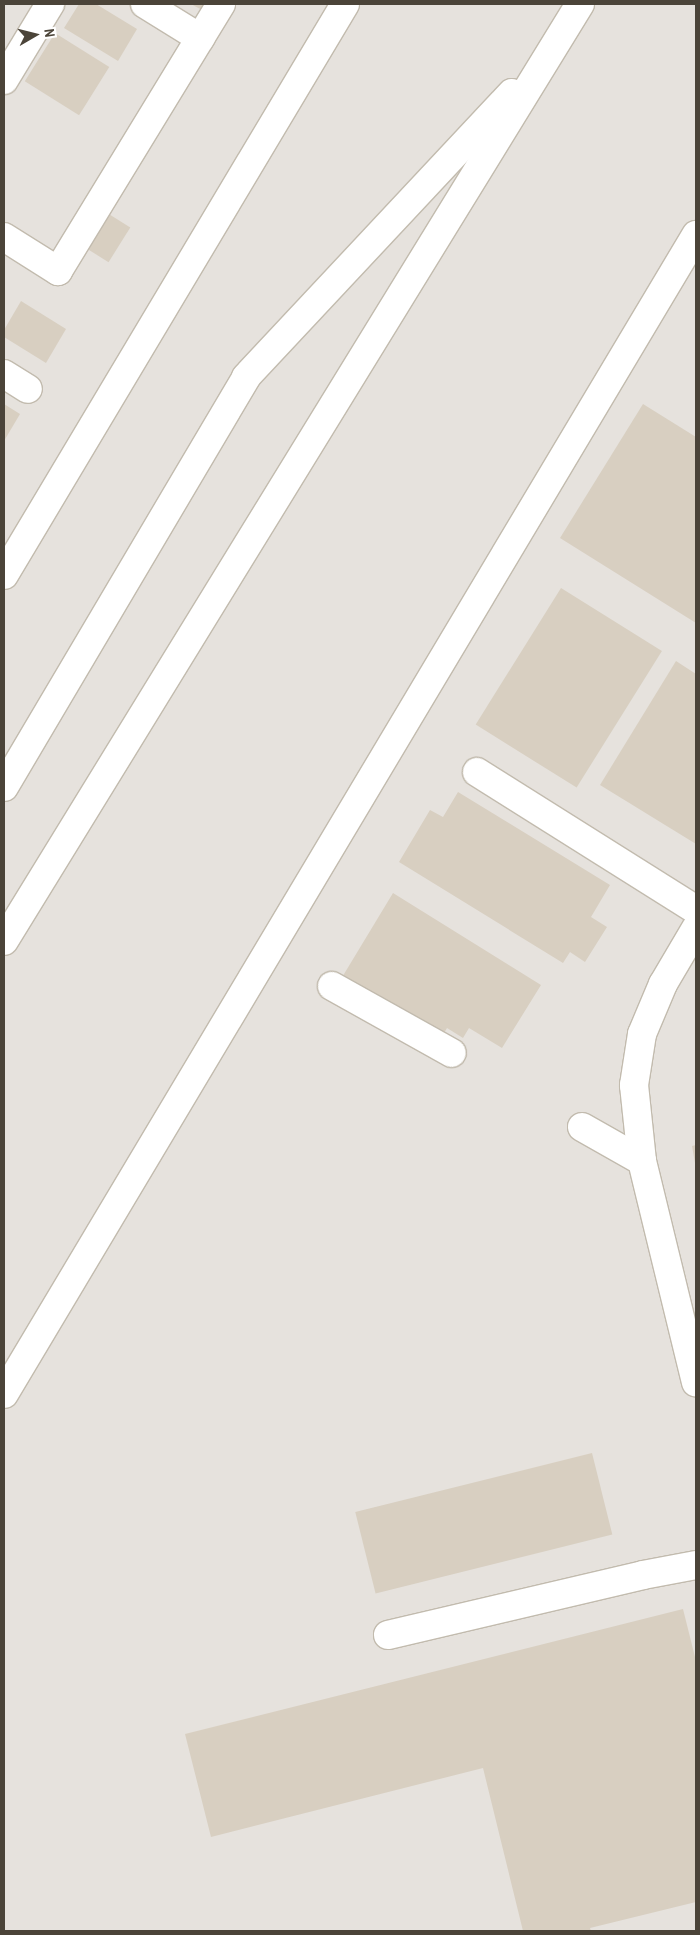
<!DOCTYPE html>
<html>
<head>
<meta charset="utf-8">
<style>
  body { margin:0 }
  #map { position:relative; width:700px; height:1935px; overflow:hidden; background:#f6f3ec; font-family:"Archivo Narrow",sans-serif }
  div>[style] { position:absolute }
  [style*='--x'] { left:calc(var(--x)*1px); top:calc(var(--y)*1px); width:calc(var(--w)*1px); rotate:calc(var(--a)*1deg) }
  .industrial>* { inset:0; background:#e6e2dd; transform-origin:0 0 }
  .building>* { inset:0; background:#d8cfc1; transform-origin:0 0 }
  .roads { filter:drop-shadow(1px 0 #c2bbae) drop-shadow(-1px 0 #c2bbae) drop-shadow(0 1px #c2bbae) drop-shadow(0 -1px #c2bbae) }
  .minor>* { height:28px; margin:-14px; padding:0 14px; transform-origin:14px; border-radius:14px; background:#fff }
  span { translate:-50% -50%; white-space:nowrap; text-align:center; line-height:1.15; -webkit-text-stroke:4px #fff; paint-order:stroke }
  .frame { position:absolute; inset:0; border:5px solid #4b4439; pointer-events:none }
  .north { position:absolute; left:10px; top:10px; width:50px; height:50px; -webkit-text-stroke:4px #fff; paint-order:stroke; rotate:82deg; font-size:14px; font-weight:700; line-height:20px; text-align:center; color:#4b4439 }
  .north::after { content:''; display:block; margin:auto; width:18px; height:22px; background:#4b4439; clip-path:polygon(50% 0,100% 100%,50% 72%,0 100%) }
</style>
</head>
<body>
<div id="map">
  <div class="industrial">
    <i style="left:4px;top:4px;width:692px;height:1927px"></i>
  </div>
  <div class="building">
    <i style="clip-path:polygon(79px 4px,96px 4px,137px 29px,118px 61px,64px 28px)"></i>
    <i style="clip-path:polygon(191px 4px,206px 4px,202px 10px)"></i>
    <i style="left:55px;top:33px;width:64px;height:57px;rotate:32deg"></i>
    <i style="left:104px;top:211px;width:31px;height:41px;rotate:32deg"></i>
    <i style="clip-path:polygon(21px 301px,66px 329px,46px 363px,4px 337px,4px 330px)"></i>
    <i style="clip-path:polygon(4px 404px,20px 414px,4px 441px)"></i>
    <i style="clip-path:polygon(643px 404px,696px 437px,696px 623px,560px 538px)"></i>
    <i style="left:561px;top:588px;width:119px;height:161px;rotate:32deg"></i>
    <i style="clip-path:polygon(676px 661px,696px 674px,696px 844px,600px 785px)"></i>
    <i style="clip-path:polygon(458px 792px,610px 885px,591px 917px,607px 927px,585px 962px,570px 952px,563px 963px,399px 862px,430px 810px,443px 817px)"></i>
    <i style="clip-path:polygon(393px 893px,541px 985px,502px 1048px,469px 1028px,463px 1038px,447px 1028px,440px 1040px,341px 979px)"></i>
    <i style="clip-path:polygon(696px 1145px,696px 1163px,695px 1163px,692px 1146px)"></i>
    <i style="left:592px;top:1453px;width:84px;height:244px;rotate:76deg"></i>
    <i style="clip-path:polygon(683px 1609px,696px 1661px,696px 1902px,590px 1928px,591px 1931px,523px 1931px,483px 1768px,211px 1837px,185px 1734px)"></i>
  </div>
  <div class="roads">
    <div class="minor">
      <i style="--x:145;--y:4;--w:65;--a:31.7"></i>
      <i style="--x:4;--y:80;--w:89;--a:-58.8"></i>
      <i style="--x:4;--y:237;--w:64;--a:32.2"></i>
      <i style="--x:58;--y:271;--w:313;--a:-58.6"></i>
      <i style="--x:4;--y:374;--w:28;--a:32"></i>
      <i style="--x:4;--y:575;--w:665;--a:-59.15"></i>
      <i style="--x:477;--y:772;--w:259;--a:32.2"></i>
      <i style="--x:4;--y:787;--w:476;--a:-59.4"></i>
      <i style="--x:246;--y:377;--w:389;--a:-46.9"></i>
      <i style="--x:696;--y:928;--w:65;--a:120.5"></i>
      <i style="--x:663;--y:984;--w:54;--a:112.8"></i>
      <i style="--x:642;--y:1034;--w:52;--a:98.9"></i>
      <i style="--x:634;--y:1085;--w:76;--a:84"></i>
      <i style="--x:642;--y:1161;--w:228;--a:76.3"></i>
      <i style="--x:4;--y:941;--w:1100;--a:-58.42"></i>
      <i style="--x:332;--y:986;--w:137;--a:29.2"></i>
      <i style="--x:582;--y:1127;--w:69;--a:29.5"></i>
      <i style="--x:4;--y:1394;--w:1350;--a:-59.16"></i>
      <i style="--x:388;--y:1635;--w:262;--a:-13.2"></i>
      <i style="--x:643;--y:1575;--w:54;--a:-10.7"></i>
    </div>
  </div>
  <div class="frame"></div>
  <div class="north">N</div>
</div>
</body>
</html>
